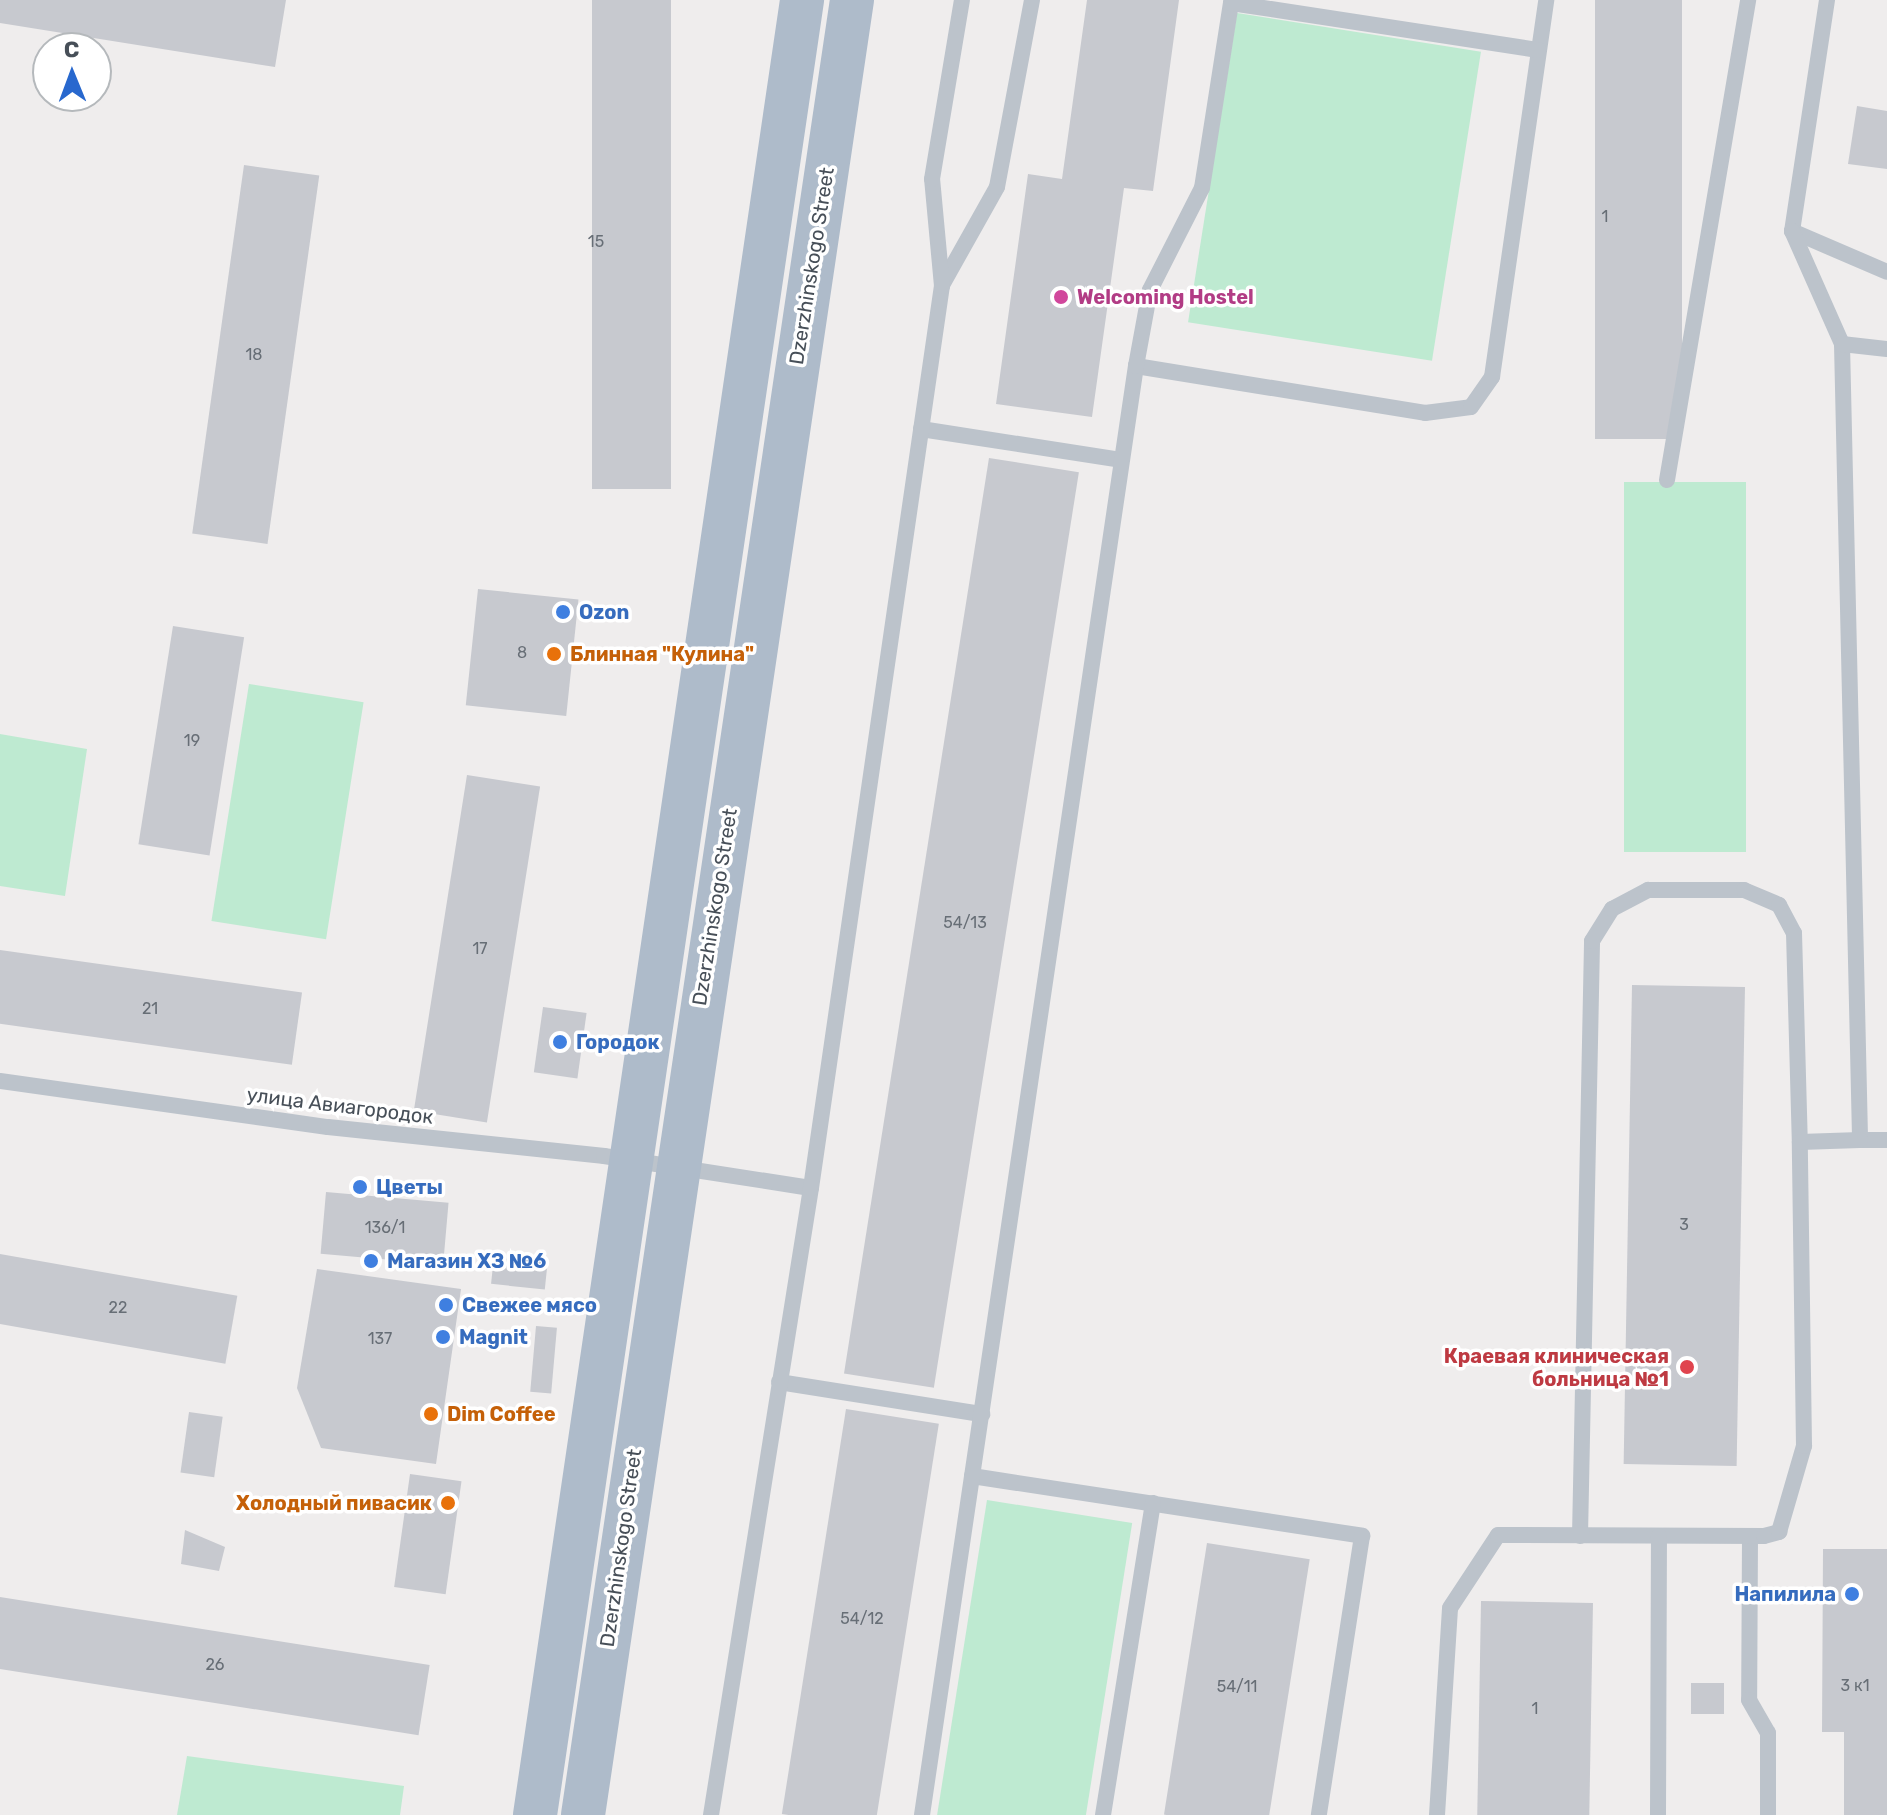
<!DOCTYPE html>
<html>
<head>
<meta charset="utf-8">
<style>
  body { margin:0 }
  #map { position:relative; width:1887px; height:1815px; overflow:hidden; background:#efeded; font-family:Rubik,sans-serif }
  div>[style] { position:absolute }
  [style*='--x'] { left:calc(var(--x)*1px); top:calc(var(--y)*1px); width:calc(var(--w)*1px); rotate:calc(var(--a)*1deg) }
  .green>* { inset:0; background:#beead1; transform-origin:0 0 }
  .building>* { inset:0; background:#c7c9cf; transform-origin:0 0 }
  .lane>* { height:16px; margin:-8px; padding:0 8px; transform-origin:8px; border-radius:8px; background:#bcc3cb }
  .primary>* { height:44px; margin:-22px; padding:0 22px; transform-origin:22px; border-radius:22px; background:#aebbca }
  .dots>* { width:22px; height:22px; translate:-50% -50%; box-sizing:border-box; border:4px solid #fff; border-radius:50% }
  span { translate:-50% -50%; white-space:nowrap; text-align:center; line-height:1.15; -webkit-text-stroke:7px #fff; paint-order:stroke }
  .number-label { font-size:16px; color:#676e76 }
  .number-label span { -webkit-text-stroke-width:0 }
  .street-label { font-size:20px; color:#474f58 }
  .hotel-label { font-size:20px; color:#b23c85; font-weight:700 }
  .left { translate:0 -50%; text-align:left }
  .shop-label { font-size:20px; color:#366cbe; font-weight:700 }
  .right { translate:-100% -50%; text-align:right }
  .food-label { font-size:20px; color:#c56008; font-weight:700 }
  .health-label { font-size:20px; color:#be3a42; font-weight:700 }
  .north { position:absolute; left:32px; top:32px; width:80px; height:80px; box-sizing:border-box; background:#fff; border:2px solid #b5b9bc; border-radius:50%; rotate:359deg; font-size:22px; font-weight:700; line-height:32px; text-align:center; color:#474f58 }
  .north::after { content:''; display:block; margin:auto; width:28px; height:36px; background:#2868ce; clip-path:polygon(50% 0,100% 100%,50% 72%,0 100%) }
</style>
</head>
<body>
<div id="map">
  <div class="green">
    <i style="left:1237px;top:13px;width:247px;height:313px;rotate:9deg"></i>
    <i style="left:1624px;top:482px;width:122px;height:370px"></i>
    <i style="left:249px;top:684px;width:116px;height:240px;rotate:9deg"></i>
    <i style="clip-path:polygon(0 734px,87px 749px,65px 896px,0 886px)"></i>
    <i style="left:987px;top:1500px;width:147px;height:319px;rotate:9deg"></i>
    <i style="clip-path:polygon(187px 1756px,404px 1786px,400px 1815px,177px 1815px)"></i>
  </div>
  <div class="building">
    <i style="clip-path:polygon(0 0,286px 0,275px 67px,0 23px)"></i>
    <i style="left:592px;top:0;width:79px;height:489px"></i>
    <i style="clip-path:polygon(1087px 0,1179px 0,1153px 191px,1124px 188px,1092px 417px,996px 404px,1028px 174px,1062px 179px)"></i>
    <i style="left:1595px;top:0;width:87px;height:439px"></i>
    <i style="clip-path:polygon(1857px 106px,1887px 111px,1887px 169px,1848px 164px)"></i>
    <i style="left:244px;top:165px;width:76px;height:372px;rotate:8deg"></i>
    <i style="left:989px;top:458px;width:91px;height:927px;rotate:9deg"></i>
    <i style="left:478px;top:589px;width:101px;height:117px;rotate:6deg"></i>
    <i style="left:173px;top:626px;width:72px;height:221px;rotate:9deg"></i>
    <i style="left:467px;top:775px;width:74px;height:340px;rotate:9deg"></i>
    <i style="left:0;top:950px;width:305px;height:73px;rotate:8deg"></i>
    <i style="left:1632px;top:985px;width:113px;height:479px;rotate:1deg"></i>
    <i style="left:543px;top:1007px;width:44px;height:66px;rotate:8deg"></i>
    <i style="left:326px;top:1192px;width:123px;height:62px;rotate:5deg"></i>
    <i style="left:0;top:1254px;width:241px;height:69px;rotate:10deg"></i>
    <i style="left:494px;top:1256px;width:54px;height:28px;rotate:6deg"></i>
    <i style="clip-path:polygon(317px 1269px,461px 1289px,436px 1464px,321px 1448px,297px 1388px)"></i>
    <i style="left:536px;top:1326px;width:21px;height:66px;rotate:5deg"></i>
    <i style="left:846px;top:1409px;width:94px;height:410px;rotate:9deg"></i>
    <i style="left:189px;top:1412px;width:34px;height:61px;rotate:8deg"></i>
    <i style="left:410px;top:1474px;width:52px;height:114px;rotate:8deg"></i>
    <i style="clip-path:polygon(185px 1530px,225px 1547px,219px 1571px,181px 1564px)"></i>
    <i style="left:1207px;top:1543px;width:104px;height:275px;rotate:9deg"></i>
    <i style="clip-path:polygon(1823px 1549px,1887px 1549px,1887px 1815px,1844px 1815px,1844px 1732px,1822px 1732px)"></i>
    <i style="left:0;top:1597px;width:435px;height:71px;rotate:9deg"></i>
    <i style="left:1481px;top:1601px;width:112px;height:214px;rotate:1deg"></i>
    <i style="left:1691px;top:1683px;width:33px;height:31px"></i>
  </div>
  <div class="lane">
    <i style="--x:1827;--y:0;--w:234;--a:98.6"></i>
    <i style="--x:1792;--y:231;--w:103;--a:23.3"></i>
    <i style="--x:1792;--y:231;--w:124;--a:66.1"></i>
    <i style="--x:1842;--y:344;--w:796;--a:88.7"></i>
    <i style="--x:1860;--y:1140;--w:27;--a:0"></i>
    <i style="--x:942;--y:285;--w:112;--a:-60.7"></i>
    <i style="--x:997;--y:187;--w:190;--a:-79.4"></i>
    <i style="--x:1842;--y:344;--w:45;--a:6.3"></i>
    <i style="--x:1136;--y:366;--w:293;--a:9.2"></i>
    <i style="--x:1425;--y:413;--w:46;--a:-7.4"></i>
    <i style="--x:1471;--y:407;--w:37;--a:-55"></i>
    <i style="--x:1492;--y:377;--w:381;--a:-81.8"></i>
    <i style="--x:921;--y:429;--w:202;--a:8.8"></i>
    <i style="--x:1667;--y:480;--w:487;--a:-80.4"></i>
    <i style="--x:0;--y:1081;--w:331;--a:8"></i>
    <i style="--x:328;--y:1127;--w:278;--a:6"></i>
    <i style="--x:604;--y:1156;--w:209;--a:8.8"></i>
    <i style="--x:779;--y:1382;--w:206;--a:9"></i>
    <i style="--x:972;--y:1476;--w:395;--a:8.7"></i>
    <i style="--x:1362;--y:1536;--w:282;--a:98.8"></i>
    <i style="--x:1580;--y:1536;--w:595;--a:-88.84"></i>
    <i style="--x:1592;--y:941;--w:38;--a:-58"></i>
    <i style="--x:1612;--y:909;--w:41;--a:-27.8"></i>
    <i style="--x:1648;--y:890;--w:96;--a:0"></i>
    <i style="--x:1744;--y:890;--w:38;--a:23"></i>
    <i style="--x:1779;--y:905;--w:32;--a:62"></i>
    <i style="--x:1794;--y:933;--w:209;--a:88.4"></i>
    <i style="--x:1750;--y:1536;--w:164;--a:90.3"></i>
    <i style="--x:1749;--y:1700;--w:38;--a:60"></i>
    <i style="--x:1768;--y:1733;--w:82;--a:90"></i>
    <i style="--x:711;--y:1815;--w:635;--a:-80.94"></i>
    <i style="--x:811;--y:1188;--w:911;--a:-81.74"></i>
    <i style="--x:942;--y:286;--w:107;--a:-95.3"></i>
    <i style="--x:932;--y:179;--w:181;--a:-80.5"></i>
    <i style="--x:922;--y:1815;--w:1465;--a:-81.6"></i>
    <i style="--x:1136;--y:366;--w:77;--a:-79.6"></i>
    <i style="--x:1150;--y:290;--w:114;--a:-63"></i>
    <i style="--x:1202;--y:188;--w:187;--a:-81.1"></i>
    <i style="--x:1231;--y:3;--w:311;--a:8.7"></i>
    <i style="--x:1103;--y:1815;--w:316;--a:-80.9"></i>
    <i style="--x:1437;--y:1815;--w:207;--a:-86.4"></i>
    <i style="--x:1450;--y:1608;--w:87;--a:-56.7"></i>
    <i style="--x:1498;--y:1535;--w:266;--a:0.2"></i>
    <i style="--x:1764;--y:1536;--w:16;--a:-15"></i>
    <i style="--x:1779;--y:1532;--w:90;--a:-73.8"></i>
    <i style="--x:1804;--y:1446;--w:304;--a:-90.8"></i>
    <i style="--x:1800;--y:1142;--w:60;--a:-1.9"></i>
    <i style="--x:1658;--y:1815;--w:279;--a:-89.8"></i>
  </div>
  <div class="primary">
    <i style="--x:535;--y:1815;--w:1835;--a:-81.63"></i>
    <i style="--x:583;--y:1815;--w:1835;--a:-81.57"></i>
  </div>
  <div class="dots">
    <i style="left:1061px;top:297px;background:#d1479c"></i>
    <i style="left:563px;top:612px;background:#3f7fe0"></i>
    <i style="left:554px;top:654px;background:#e8710a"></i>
    <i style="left:560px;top:1042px;background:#3f7fe0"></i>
    <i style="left:360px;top:1187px;background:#3f7fe0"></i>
    <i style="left:371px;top:1261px;background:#3f7fe0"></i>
    <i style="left:446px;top:1305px;background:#3f7fe0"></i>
    <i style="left:443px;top:1337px;background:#3f7fe0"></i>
    <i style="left:1687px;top:1367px;background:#e0444e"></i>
    <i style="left:431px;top:1414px;background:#e8710a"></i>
    <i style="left:448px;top:1503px;background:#e8710a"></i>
    <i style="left:1852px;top:1594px;background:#3f7fe0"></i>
  </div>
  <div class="number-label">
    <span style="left:1605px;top:217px">1</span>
    <span style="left:596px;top:242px">15</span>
    <span style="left:254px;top:355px">18</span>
    <span style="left:522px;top:653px">8</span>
    <span style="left:192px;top:741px">19</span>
    <span style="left:965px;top:923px">54/13</span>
    <span style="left:480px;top:949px">17</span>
    <span style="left:150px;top:1009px">21</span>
    <span style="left:1684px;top:1225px">3</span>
    <span style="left:385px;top:1228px">136/1</span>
    <span style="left:118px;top:1308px">22</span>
    <span style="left:380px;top:1339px">137</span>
    <span style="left:862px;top:1619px">54/12</span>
    <span style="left:215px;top:1665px">26</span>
    <span style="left:1855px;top:1686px">3 к1</span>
    <span style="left:1237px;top:1687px">54/11</span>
    <span style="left:1535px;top:1709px">1</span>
  </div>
  <div class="street-label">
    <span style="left:812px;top:266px;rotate:-81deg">Dzerzhinskogo Street</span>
    <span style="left:715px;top:907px;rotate:-81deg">Dzerzhinskogo Street</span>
    <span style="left:340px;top:1106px;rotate:7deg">улица Авиагородок</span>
    <span style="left:621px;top:1548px;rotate:-82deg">Dzerzhinskogo Street</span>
  </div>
  <div class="hotel-label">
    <span class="left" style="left:1077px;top:297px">Welcoming Hostel</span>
  </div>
  <div class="shop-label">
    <span class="left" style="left:579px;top:612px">Ozon</span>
    <span class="left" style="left:576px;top:1042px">Городок</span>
    <span class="left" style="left:376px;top:1187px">Цветы</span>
    <span class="left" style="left:387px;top:1261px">Магазин ХЗ №6</span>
    <span class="left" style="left:462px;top:1305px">Свежее мясо</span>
    <span class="left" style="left:459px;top:1337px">Magnit</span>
    <span class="right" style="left:1836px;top:1594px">Напилила</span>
  </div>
  <div class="food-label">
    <span class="left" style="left:570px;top:654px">Блинная "Кулина"</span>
    <span class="left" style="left:447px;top:1414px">Dim Coffee</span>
    <span class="right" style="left:432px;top:1503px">Холодный пивасик</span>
  </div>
  <div class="health-label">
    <span class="right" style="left:1669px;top:1368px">Краевая клиническая<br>больница №1</span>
  </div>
  <div class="north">С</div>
</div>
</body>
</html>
